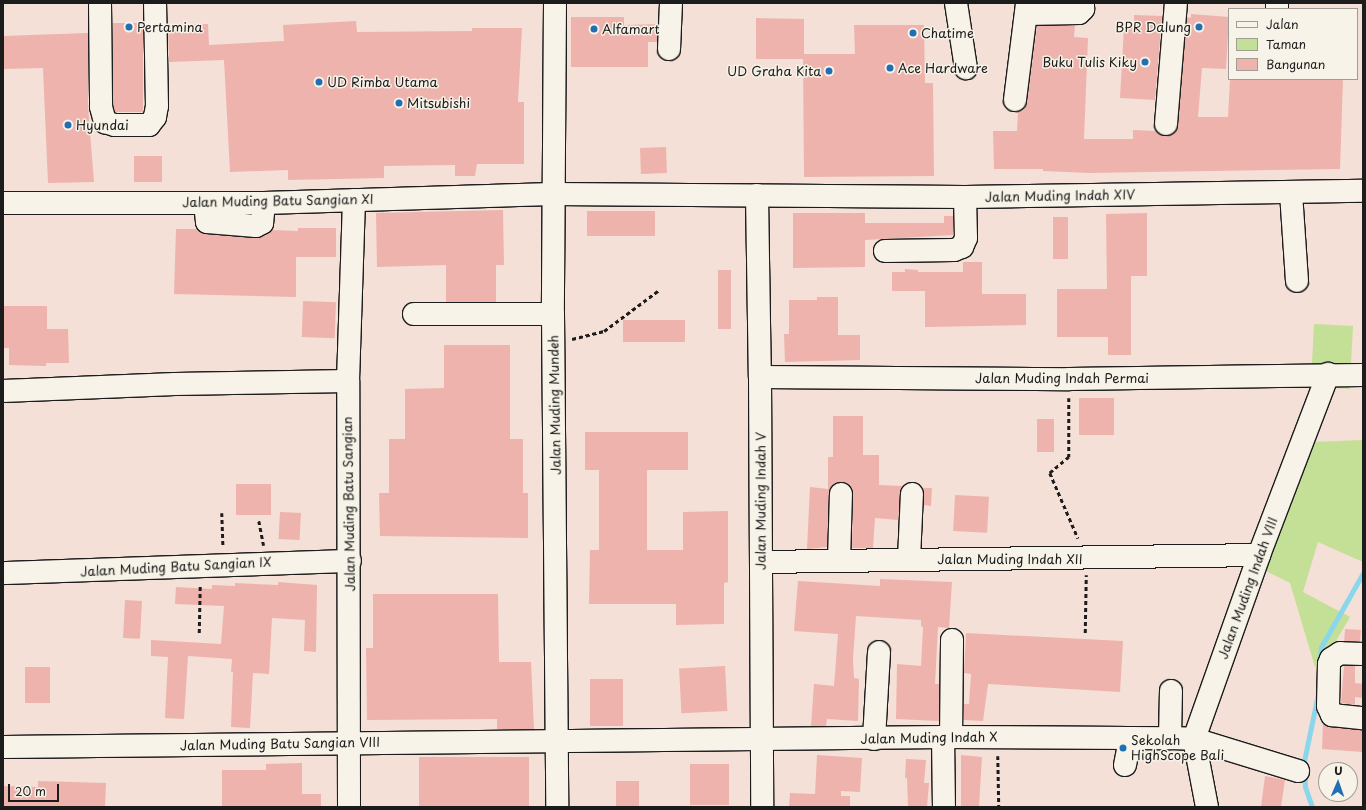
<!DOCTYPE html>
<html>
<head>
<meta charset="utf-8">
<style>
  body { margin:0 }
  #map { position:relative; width:1366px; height:810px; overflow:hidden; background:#f4e0d6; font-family:"Playpen Sans",sans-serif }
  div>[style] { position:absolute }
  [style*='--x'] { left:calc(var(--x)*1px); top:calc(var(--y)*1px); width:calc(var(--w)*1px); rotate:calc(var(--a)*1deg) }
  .green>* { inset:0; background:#c4df96; transform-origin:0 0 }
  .stream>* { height:5px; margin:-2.5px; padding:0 2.5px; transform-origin:2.5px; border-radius:2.5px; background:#8ad6ea }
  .building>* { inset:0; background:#eeb3ad; transform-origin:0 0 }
  .path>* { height:2.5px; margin-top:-1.25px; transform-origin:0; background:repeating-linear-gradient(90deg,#1c1c1c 0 4px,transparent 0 7px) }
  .roads { filter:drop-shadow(1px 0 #1c1c1c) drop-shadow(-1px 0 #1c1c1c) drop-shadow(0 1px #1c1c1c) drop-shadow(0 -1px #1c1c1c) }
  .minor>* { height:22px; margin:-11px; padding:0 11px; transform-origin:11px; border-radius:11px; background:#f7f3e8 }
  .dots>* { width:11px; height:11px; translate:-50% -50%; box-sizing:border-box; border:2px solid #f7f3e8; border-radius:50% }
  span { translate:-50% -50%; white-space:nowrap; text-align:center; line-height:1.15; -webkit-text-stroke:3px #f7f3e8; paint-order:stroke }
  .poi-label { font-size:13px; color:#1c1c1c }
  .left { translate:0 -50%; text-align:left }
  .right { translate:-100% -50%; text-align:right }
  .street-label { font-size:13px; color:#1c1c1c }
  .frame { position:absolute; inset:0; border:4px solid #1c1c1c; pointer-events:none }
  .legend { position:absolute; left:1228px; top:8px; width:130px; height:72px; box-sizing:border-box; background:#f7f3e8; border:1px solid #9f9d96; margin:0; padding:5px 7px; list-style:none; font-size:12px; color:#1c1c1c }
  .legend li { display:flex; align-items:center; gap:8px; height:20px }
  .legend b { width:20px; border:1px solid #9f9d96 }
  .north { position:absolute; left:1318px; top:762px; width:40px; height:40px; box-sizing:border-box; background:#f7f3e8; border:1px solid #9f9d96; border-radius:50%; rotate:2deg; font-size:11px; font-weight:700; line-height:16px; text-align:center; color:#1c1c1c }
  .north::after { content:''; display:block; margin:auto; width:14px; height:18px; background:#1f6fb2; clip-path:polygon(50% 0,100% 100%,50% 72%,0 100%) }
  .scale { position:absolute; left:8px; top:784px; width:51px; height:18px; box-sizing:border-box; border:2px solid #1c1c1c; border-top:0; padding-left:5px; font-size:12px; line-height:14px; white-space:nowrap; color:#1c1c1c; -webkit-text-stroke:3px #f7f3e8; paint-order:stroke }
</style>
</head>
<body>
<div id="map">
  <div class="green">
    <i style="left:1353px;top:326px;width:63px;height:39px;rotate:93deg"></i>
    <i style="clip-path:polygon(1363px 440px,1363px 562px,1318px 542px,1303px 592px,1350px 617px,1323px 663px,1315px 667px,1290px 583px,1260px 568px,1312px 442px)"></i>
  </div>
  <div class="stream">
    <i style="--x:1320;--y:661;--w:14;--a:-86"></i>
    <i style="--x:1321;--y:647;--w:85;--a:-60.4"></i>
    <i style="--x:1312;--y:807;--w:21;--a:-109"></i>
    <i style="--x:1305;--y:787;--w:26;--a:-92"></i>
    <i style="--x:1304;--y:761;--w:74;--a:-78.2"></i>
  </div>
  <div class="building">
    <i style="clip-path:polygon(1191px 14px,1229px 17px,1226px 69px,1202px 68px,1198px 117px,1228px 117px,1230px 79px,1343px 79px,1340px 169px,1089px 173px,1043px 171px,1043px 169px,994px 169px,993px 131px,1017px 131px,1018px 112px,1025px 108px,1027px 102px,1037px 26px,1075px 26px,1074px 37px,1088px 38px,1084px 139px,1133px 139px,1133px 130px,1156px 131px,1165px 136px,1176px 131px,1187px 17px,1191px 18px)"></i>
    <i style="clip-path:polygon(1134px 15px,1162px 16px,1155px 100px,1120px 98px,1124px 27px,1134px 27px)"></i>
    <i style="clip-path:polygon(571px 17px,624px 17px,624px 25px,658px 24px,657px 42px,648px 42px,648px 67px,571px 67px)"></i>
    <i style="clip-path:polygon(756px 18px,804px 19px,804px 54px,855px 54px,854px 25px,924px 25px,925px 83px,933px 83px,934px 176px,804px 177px,803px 59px,756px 59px)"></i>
    <i style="clip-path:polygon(356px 21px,357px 32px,472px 31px,472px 28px,522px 28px,518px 102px,524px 102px,524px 164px,477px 164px,475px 176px,455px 176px,455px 165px,384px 166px,384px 178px,288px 180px,288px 170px,230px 172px,224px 60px,169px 62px,168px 25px,208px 24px,209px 45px,284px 41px,283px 25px)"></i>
    <i style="left:113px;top:23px;width:30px;height:89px"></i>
    <i style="clip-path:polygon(88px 33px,88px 107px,94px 182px,48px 183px,43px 68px,3px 69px,3px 36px)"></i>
    <i style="left:666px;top:147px;width:26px;height:26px;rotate:88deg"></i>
    <i style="left:134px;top:156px;width:28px;height:26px"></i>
    <i style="clip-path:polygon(503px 210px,504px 265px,496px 265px,496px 302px,446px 302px,446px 265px,377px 267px,376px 213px)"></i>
    <i style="left:587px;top:211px;width:68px;height:25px"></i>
    <i style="clip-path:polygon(793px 213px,865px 213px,865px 223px,944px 223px,944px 216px,953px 216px,953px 235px,865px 240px,865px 267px,793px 268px)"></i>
    <i style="clip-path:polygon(1147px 213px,1147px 276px,1131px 276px,1131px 355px,1108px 355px,1108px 337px,1057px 337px,1057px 289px,1107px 289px,1106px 214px)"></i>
    <i style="left:1068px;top:217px;width:42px;height:15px;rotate:90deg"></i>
    <i style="clip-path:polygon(298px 228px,336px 228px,336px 257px,296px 257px,296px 297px,174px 294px,176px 229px,197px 229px,206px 234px,255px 238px,272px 230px,298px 231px)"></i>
    <i style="clip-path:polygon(963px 262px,982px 262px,982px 294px,1026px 294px,1026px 325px,925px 327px,925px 291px,892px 291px,892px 272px,905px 272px,905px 269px,918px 270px,918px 272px,963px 272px)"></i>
    <i style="left:718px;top:270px;width:13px;height:59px"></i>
    <i style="clip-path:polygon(817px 297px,838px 297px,838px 335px,860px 335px,860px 360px,785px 362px,784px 334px,789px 334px,789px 300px,817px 300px)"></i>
    <i style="left:303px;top:301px;width:33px;height:36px;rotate:2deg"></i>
    <i style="clip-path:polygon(3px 306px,47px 306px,47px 329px,68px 329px,69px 363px,46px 363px,46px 366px,9px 365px,9px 348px,3px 348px)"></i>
    <i style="left:623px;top:320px;width:62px;height:22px"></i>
    <i style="clip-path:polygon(444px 345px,510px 345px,510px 439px,523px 439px,523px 493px,528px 493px,528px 538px,380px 536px,379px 493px,389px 493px,389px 439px,405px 439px,405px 389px,444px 388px)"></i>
    <i style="left:1079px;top:398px;width:35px;height:37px"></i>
    <i style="clip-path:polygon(833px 416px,863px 416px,863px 455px,879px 455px,879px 485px,902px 486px,898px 520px,875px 518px,873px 548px,852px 548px,853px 494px,848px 484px,841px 482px,835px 483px,829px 493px,827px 547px,807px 549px,810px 487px,828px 489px,828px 457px,833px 457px)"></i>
    <i style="left:1037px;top:419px;width:17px;height:33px"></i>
    <i style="clip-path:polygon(585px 432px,688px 432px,688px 470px,647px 470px,647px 550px,683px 550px,683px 512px,728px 511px,728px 582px,724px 583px,724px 624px,676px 625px,676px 604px,589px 604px,590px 550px,599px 550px,599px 470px,585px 470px)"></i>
    <i style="left:236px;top:484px;width:35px;height:31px"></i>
    <i style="clip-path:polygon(923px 488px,932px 488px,931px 506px,924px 505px)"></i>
    <i style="left:955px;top:495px;width:34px;height:36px;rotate:3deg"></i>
    <i style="left:280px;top:512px;width:21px;height:27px;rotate:3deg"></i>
    <i style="clip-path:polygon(880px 579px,952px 582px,949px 628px,938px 627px,935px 684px,939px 684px,939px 721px,896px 719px,897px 664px,921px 666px,923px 627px,921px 626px,921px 620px,856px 616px,853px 659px,854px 678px,859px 679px,858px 721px,827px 719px,826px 726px,811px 726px,814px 684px,834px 686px,838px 634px,794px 631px,798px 581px,880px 586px)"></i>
    <i style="clip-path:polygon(278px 582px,317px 585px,316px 652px,304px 651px,305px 620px,272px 618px,269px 674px,253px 673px,250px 728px,231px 727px,233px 672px,231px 672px,232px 659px,188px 656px,184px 719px,165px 718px,168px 657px,151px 656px,151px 640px,221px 644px,224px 606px,175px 604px,176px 587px,212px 589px,212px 585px,235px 586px,235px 583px,278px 585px)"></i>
    <i style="clip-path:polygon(373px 594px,498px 594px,499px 662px,531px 662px,534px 729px,497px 729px,497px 719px,367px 720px,366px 648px,373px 648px)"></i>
    <i style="left:125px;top:600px;width:17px;height:38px;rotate:3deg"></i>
    <i style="left:1345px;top:629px;width:16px;height:12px;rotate:4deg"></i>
    <i style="clip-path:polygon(966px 633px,1123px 641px,1120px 692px,988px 684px,983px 721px,964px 720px,964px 704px,969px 704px,971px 674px,964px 673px)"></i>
    <i style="left:725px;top:666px;width:45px;height:46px;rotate:87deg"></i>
    <i style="clip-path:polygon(1344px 666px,1355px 666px,1355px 683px,1363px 684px,1363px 698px,1355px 697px,1355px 705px,1341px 703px)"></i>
    <i style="left:25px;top:667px;width:25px;height:36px"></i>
    <i style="left:590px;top:679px;width:33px;height:47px"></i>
    <i style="clip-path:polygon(1323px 724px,1363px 730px,1363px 752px,1322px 749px)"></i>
    <i style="clip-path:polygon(817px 755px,862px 758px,860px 792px,841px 791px,841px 796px,850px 796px,850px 807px,789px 807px,790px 793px,815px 794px)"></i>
    <i style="clip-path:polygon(961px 755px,982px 757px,979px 807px,961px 807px)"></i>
    <i style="left:419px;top:757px;width:110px;height:50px"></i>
    <i style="clip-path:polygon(906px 759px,926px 760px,924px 783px,929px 783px,927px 807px,908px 807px,907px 778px,905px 778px)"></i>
    <i style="clip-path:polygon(302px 763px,302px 794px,321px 794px,321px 807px,222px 807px,222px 770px,266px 770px,266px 764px)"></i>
    <i style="left:690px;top:764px;width:39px;height:41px"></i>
    <i style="clip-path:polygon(1265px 776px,1285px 780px,1281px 807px,1261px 807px)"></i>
    <i style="clip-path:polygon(38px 781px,106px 783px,105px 807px,3px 807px,3px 786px,38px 787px)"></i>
    <i style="left:616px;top:781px;width:23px;height:26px"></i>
  </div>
  <div class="path">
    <i style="--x:572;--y:339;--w:33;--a:-14"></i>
    <i style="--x:604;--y:331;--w:69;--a:-36.7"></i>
    <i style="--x:1069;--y:398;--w:59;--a:90"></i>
    <i style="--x:1069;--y:457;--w:25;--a:140"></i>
    <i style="--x:1050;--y:473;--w:71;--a:66.7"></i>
    <i style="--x:222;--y:513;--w:34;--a:88"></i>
    <i style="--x:259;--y:521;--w:25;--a:79"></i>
    <i style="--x:199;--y:633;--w:48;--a:-88.8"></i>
    <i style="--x:1085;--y:633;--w:58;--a:-89"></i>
    <i style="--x:998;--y:756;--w:51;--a:88.9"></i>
  </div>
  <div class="roads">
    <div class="minor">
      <i style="--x:100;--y:3;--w:104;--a:89.4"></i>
      <i style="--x:101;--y:107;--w:16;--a:75"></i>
      <i style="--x:105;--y:122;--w:10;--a:17"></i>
      <i style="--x:115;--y:125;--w:34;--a:0"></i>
      <i style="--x:149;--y:125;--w:10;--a:-53"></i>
      <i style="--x:155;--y:117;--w:11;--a:-80"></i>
      <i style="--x:157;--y:106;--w:103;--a:-91.1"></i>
      <i style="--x:555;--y:3;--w:311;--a:90.4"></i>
      <i style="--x:553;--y:314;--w:493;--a:89.5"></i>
      <i style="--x:956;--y:3;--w:66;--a:81.3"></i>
      <i style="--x:1277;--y:9;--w:6;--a:-90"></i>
      <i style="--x:1026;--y:14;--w:53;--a:-1.1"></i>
      <i style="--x:1079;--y:13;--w:6;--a:-45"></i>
      <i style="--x:1083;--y:9;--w:6;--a:-90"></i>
      <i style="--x:669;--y:49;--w:46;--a:-87.5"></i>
      <i style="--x:1015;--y:100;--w:98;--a:-82.9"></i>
      <i style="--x:1166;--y:124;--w:121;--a:-85.3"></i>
      <i style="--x:1291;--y:193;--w:88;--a:86.1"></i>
      <i style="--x:757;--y:195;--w:182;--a:89.1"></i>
      <i style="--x:760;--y:377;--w:430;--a:89.7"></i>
      <i style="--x:3;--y:203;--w:261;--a:0"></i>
      <i style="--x:264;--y:203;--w:289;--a:-1.8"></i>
      <i style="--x:553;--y:194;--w:412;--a:0.4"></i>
      <i style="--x:965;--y:197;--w:398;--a:-0.9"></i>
      <i style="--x:205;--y:203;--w:19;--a:84"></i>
      <i style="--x:207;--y:222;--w:49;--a:4.7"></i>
      <i style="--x:256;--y:226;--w:7;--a:-27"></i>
      <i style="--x:262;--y:223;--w:20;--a:-84"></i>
      <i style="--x:885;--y:251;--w:69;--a:-0.8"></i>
      <i style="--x:954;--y:250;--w:9;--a:-21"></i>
      <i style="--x:962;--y:247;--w:10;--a:-66"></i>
      <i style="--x:966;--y:238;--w:41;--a:-91.4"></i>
      <i style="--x:414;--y:314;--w:139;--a:0"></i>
      <i style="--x:760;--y:377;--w:309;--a:0.4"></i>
      <i style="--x:1069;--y:379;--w:294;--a:-0.8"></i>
      <i style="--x:3;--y:391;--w:172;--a:-2.3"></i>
      <i style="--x:175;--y:384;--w:173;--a:-1"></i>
      <i style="--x:909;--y:559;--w:65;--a:-87.4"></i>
      <i style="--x:839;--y:560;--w:66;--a:-88.3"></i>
      <i style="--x:761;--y:562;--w:498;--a:-0.8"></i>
      <i style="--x:3;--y:573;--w:347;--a:-2"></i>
      <i style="--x:1363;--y:654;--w:23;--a:-178"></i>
      <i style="--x:1340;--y:653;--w:11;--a:146"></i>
      <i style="--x:1331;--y:659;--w:5;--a:112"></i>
      <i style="--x:1329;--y:664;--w:42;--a:91.4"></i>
      <i style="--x:1328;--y:706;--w:10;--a:66"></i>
      <i style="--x:1332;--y:715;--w:31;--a:6"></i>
      <i style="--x:943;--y:737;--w:70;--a:89.2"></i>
      <i style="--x:951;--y:738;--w:98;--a:-89.4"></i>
      <i style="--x:1170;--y:738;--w:47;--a:-88.8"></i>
      <i style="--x:874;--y:739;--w:87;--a:-86.7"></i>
      <i style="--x:3;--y:747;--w:940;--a:-0.61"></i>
      <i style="--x:943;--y:737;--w:227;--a:0.3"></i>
      <i style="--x:1170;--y:738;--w:24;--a:2"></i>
      <i style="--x:1194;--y:739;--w:109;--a:17.1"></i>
      <i style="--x:1125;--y:765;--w:26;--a:-79"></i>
      <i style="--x:349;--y:807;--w:426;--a:-90.1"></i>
      <i style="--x:348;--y:381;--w:181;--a:-88.1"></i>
      <i style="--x:1207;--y:807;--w:69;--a:-100.8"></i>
      <i style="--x:1194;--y:739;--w:195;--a:-70.5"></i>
      <i style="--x:1259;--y:555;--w:194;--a:-69.1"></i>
    </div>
  </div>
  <div class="dots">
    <i style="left:129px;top:27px;background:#1f6fb2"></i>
    <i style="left:1199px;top:27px;background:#1f6fb2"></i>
    <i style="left:594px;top:29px;background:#1f6fb2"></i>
    <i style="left:913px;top:33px;background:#1f6fb2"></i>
    <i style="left:1145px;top:62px;background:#1f6fb2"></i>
    <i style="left:890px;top:68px;background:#1f6fb2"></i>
    <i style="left:829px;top:71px;background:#1f6fb2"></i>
    <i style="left:319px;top:82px;background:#1f6fb2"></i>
    <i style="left:399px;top:103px;background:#1f6fb2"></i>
    <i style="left:68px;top:125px;background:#1f6fb2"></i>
    <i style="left:1123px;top:748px;background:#1f6fb2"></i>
  </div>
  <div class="poi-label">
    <span class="left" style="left:137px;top:27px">Pertamina</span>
    <span class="right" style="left:1191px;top:27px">BPR Dalung</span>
    <span class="left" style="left:602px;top:29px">Alfamart</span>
    <span class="left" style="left:921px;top:33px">Chatime</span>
    <span class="right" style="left:1137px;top:62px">Buku Tulis Kiky</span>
    <span class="left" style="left:898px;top:68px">Ace Hardware</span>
    <span class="right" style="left:821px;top:71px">UD Graha Kita</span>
    <span class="left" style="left:327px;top:82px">UD Rimba Utama</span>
    <span class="left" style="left:407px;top:103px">Mitsubishi</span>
    <span class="left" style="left:76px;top:125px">Hyundai</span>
    <span class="left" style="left:1131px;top:748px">Sekolah<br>HighScope Bali</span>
  </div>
  <div class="street-label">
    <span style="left:1060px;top:196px;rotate:-1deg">Jalan Muding Indah XIV</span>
    <span style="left:278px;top:201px;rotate:-1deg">Jalan Muding Batu Sangian XI</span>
    <span style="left:1062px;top:378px">Jalan Muding Indah Permai</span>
    <span style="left:555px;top:405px;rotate:-91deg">Jalan Muding Mundeh</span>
    <span style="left:761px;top:501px;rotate:-90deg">Jalan Muding Indah V</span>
    <span style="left:349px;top:504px;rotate:-91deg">Jalan Muding Batu Sangian</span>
    <span style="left:1010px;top:559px">Jalan Muding Indah XII</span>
    <span style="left:176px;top:567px;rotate:-3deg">Jalan Muding Batu Sangian IX</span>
    <span style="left:1248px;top:588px;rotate:-70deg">Jalan Muding Indah VIII</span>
    <span style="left:929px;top:738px;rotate:-1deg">Jalan Muding Indah X</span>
    <span style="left:280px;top:744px;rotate:-1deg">Jalan Muding Batu Sangian VIII</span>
  </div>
  <div class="frame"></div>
  <ul class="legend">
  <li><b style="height:5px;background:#f7f3e8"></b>Jalan</li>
  <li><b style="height:11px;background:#c4df96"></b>Taman</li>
  <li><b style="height:11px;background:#eeb3ad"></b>Bangunan</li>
  </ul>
  <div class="north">U</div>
  <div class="scale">20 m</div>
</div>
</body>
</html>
